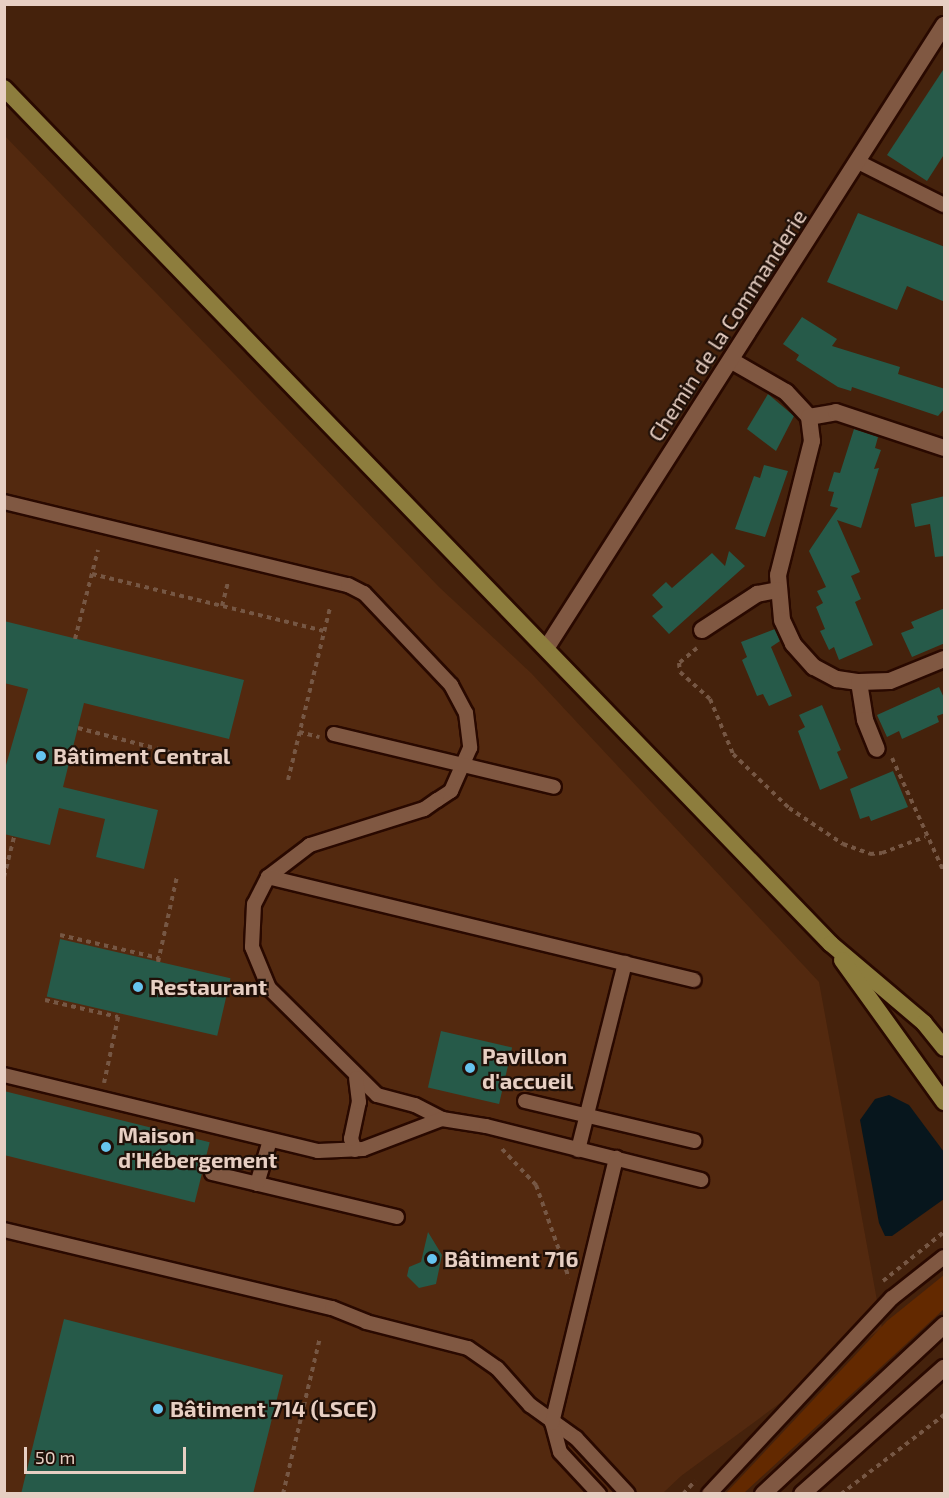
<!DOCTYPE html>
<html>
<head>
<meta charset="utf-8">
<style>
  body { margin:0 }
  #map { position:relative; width:949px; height:1498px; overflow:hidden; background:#45220c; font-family:"Exo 2",sans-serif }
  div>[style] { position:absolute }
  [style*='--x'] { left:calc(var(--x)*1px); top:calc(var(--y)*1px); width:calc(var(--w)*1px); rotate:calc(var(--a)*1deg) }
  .built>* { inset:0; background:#53290f }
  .green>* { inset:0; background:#632900 }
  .water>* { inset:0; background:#07161d }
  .building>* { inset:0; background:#265a49; transform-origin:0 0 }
  .path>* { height:4px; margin-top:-2px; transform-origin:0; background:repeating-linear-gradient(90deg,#765744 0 4.5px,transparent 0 9px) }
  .roads { filter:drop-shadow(2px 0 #290900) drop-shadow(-2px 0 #290900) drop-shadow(0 2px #290900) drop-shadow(0 -2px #290900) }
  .service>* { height:14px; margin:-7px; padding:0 7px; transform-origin:7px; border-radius:7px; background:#805842 }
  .minor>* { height:16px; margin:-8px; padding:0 8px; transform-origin:8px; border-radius:8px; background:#805842 }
  .secondary>* { height:16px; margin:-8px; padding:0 8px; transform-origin:8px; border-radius:8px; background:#805842 }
  .primary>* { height:16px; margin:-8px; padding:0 8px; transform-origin:8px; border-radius:8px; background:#8d7d3d }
  .dots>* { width:16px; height:16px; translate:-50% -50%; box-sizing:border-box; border:3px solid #201008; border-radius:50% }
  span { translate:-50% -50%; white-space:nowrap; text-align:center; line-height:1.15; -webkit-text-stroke:4.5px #201008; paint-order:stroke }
  .street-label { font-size:22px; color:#e7cfc3 }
  .poi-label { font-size:22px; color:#e7cfc3; font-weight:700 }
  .left { translate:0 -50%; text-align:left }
  .frame { position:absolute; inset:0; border:6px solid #e7cfc3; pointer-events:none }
  .scale { position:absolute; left:24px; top:1447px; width:162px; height:27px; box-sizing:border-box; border:3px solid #e7cfc3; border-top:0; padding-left:8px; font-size:18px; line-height:21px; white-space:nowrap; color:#e7cfc3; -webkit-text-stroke:4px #201008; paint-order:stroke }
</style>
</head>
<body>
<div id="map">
  <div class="built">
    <i style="clip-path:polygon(4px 135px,439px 587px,531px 673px,819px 982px,882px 1328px,681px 1476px,663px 1493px,5px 1493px)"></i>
  </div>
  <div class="green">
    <i style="clip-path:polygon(944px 1275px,944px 1309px,744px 1493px,726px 1493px,887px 1321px)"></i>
  </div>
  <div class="water">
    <i style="clip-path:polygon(889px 1095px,909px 1105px,944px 1152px,944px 1199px,892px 1236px,885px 1236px,879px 1223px,860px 1120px,875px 1099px)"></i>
  </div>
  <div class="building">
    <i style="clip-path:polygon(945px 67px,945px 153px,927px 181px,887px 155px)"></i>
    <i style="clip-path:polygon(858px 213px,945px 247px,945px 302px,907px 286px,897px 310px,827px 282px)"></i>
    <i style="clip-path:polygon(802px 317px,837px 339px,832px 346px,900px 367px,898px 374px,945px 389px,945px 408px,938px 416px,852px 387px,851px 391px,838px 387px,796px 360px,799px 355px,783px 344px)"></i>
    <i style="clip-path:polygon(768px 394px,794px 416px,776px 451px,747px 429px)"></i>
    <i style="clip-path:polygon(854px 429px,878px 437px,875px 448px,881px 450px,874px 469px,879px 468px,861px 528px,837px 520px,860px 572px,851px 576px,861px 599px,855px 602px,873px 645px,839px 660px,834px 647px,829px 650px,820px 631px,825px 629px,816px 607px,823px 603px,817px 591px,826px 587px,809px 551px,838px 508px,830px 506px,834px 492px,828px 491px,834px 472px,840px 473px)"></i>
    <i style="clip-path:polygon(764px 465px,788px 471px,765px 537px,735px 529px,754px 476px,760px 478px)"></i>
    <i style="clip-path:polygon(945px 496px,945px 556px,935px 557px,930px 524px,915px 527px,911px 504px)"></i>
    <i style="clip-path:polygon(729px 551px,745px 566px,669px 634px,652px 616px,663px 607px,652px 595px,666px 582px,672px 588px,712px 553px,725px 566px)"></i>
    <i style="clip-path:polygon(945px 608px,945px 643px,912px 657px,901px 633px,914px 628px,911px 622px)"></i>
    <i style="clip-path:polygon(4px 621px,244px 680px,229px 739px,84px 703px,63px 787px,158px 810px,144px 869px,96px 857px,105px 819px,59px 808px,50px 845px,4px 834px,4px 772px,28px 689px,4px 683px)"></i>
    <i style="clip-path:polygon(775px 629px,780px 641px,771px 647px,792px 696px,769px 706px,763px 694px,757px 696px,742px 660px,747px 657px,741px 642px)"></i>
    <i style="clip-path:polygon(939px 687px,945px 700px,945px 713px,937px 716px,939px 722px,902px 739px,899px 731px,887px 737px,877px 715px)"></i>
    <i style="clip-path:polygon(822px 705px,841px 750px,837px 752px,848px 778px,820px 790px,798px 731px,805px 727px,799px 715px)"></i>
    <i style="clip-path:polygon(893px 771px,908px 807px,871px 821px,869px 816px,860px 819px,850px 789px)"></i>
    <i style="left:60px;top:939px;width:175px;height:59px;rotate:13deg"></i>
    <i style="left:441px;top:1031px;width:73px;height:58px;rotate:13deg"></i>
    <i style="left:4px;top:1091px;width:212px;height:62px;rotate:14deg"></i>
    <i style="clip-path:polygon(428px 1232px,442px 1255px,436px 1284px,419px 1288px,407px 1276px,409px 1267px,421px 1262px)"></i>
    <i style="clip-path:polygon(64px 1319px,283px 1375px,253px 1494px,21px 1494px)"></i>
  </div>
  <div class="path">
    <i style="--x:92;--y:574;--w:239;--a:13.8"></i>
    <i style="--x:222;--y:606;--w:25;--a:-76"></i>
    <i style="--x:75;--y:639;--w:92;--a:-75.5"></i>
    <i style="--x:697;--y:648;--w:23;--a:140"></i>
    <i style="--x:679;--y:663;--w:9;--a:84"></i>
    <i style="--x:680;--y:672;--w:40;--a:42"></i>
    <i style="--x:710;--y:699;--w:60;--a:67.3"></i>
    <i style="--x:733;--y:754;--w:78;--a:44"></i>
    <i style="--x:789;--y:808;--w:65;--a:33.7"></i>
    <i style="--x:843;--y:844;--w:29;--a:20"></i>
    <i style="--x:870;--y:854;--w:12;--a:-5"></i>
    <i style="--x:882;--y:853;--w:46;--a:-20.4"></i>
    <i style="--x:78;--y:728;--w:130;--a:14.7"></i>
    <i style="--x:299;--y:732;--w:21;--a:14"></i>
    <i style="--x:892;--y:758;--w:125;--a:65.5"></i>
    <i style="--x:288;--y:780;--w:177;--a:-76.3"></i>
    <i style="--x:4;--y:877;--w:41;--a:-76"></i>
    <i style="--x:60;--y:935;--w:102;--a:13.1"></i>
    <i style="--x:158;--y:962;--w:88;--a:-77.5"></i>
    <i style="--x:45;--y:1000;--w:75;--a:13.1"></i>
    <i style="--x:104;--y:1083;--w:72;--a:-77.9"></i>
    <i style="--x:502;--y:1149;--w:50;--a:46.6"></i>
    <i style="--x:536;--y:1185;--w:99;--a:70.5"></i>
    <i style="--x:883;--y:1281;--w:78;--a:-38.8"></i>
    <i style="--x:283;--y:1494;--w:161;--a:-76.7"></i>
    <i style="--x:683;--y:1494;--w:18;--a:-47"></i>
    <i style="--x:841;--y:1494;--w:130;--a:-37.5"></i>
  </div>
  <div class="roads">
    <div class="service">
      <i style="--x:858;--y:162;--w:96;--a:26.6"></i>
      <i style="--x:4;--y:502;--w:354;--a:13.6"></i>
      <i style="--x:348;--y:585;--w:18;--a:27"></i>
      <i style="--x:364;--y:593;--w:127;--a:46.6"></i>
      <i style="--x:451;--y:685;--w:32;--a:62"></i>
      <i style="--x:466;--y:713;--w:35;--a:83"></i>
      <i style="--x:470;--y:748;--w:47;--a:113.8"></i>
      <i style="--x:451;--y:791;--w:17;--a:147"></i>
      <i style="--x:437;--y:800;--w:16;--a:145"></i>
      <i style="--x:424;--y:809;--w:120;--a:162.5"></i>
      <i style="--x:310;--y:845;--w:53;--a:142.7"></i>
      <i style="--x:268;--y:877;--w:30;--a:117"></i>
      <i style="--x:254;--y:904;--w:43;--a:92.7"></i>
      <i style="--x:252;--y:947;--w:44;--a:67.5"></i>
      <i style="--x:269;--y:988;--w:152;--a:44.7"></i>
      <i style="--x:377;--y:1095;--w:39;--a:15"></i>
      <i style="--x:415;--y:1105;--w:30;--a:27"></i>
      <i style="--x:442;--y:1119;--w:45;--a:9"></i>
      <i style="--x:486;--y:1126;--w:222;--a:14.1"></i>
      <i style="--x:334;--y:734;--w:226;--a:13.5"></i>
      <i style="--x:268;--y:877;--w:438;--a:13.6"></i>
      <i style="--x:4;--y:1075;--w:323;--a:13.6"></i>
      <i style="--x:318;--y:1151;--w:45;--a:-2.5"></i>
      <i style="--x:363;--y:1149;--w:85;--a:-20.8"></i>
      <i style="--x:525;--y:1101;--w:174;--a:13.3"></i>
      <i style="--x:355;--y:1150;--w:12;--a:-110"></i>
      <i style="--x:351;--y:1139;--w:38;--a:-78"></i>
      <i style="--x:359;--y:1102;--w:24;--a:-97"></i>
      <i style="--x:578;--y:1150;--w:193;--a:-75.9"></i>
      <i style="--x:212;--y:1173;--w:190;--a:13.4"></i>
      <i style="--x:257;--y:1184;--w:46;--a:-73.5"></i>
      <i style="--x:4;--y:1230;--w:337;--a:13.4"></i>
      <i style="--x:332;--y:1308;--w:37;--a:22"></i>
      <i style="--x:366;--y:1322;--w:105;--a:14.3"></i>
      <i style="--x:468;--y:1348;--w:35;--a:35"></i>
      <i style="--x:497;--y:1368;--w:50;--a:48.3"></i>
      <i style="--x:530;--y:1405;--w:57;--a:35.7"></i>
      <i style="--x:576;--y:1438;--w:76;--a:47.1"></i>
      <i style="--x:599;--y:1494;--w:57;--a:-132.9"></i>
      <i style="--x:560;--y:1452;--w:30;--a:-105"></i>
      <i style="--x:552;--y:1423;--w:273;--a:-76.4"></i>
      <i style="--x:709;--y:1494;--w:268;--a:-47"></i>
      <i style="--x:892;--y:1298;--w:66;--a:-38.3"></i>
    </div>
    <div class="minor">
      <i style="--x:732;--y:361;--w:62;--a:29.9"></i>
      <i style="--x:786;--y:392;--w:34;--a:47"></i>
      <i style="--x:809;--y:417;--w:24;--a:83"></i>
      <i style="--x:812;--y:441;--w:138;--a:104.2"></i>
      <i style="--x:778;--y:575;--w:45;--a:84.9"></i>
      <i style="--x:782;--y:620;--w:26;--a:65"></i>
      <i style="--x:793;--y:644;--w:31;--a:48"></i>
      <i style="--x:814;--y:667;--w:26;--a:28"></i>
      <i style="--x:837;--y:679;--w:22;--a:8"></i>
      <i style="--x:859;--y:682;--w:31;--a:-2"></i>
      <i style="--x:890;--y:681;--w:58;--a:-22.2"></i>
      <i style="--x:809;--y:417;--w:27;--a:-10"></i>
      <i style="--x:836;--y:412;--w:114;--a:18.4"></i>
      <i style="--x:702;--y:630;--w:66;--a:-33.2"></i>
      <i style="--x:757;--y:594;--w:21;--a:-11"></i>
      <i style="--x:547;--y:647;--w:738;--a:-57.45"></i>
      <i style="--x:859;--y:682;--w:38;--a:81"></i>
      <i style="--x:865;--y:720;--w:31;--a:68"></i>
    </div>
    <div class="secondary">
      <i style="--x:763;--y:1494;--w:248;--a:-43"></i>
      <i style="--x:802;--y:1494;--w:190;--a:-41.6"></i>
    </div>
    <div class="primary">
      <i style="--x:4;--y:88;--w:1190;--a:45.99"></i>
      <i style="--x:831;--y:944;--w:122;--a:40.3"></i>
      <i style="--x:924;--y:1023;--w:32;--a:51"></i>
      <i style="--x:842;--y:960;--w:175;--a:54.3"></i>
    </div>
  </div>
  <div class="dots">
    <i style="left:41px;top:756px;background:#66c4ef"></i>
    <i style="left:138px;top:987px;background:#66c4ef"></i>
    <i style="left:470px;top:1068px;background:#66c4ef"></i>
    <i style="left:106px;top:1147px;background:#66c4ef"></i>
    <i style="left:432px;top:1259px;background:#66c4ef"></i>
    <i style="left:158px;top:1409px;background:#66c4ef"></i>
  </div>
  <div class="street-label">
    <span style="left:727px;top:325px;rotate:-57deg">Chemin de la Commanderie</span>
  </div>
  <div class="poi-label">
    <span class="left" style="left:53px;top:756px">Bâtiment Central</span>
    <span class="left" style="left:150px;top:987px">Restaurant</span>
    <span class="left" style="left:482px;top:1068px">Pavillon<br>d'accueil</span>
    <span class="left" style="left:118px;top:1147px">Maison<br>d'Hébergement</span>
    <span class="left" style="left:444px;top:1259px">Bâtiment 716</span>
    <span class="left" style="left:170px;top:1409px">Bâtiment 714 (LSCE)</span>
  </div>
  <div class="frame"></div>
  <div class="scale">50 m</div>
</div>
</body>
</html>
